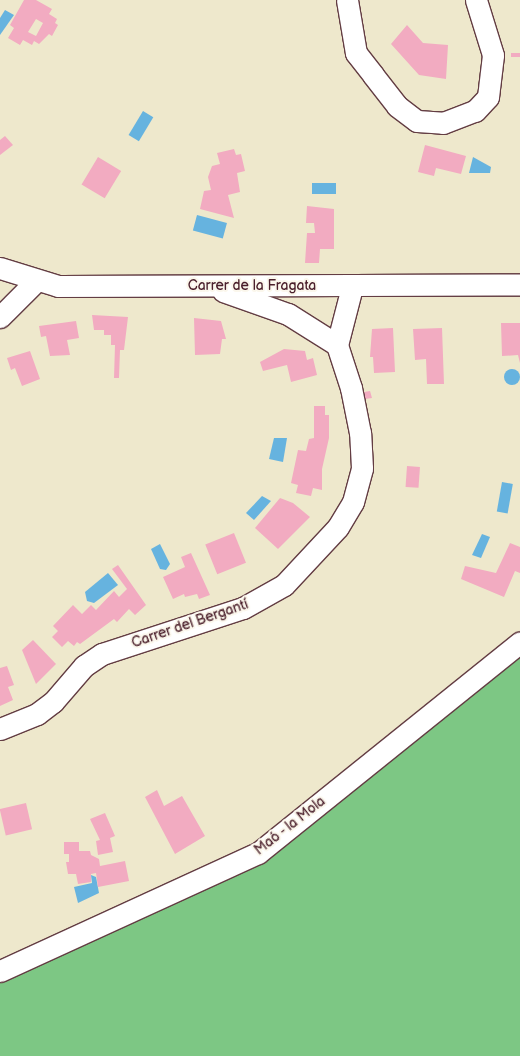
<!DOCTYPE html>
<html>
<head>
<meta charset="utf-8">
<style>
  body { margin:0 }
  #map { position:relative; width:520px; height:1056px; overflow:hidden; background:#eee8cc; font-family:"Balsamiq Sans",sans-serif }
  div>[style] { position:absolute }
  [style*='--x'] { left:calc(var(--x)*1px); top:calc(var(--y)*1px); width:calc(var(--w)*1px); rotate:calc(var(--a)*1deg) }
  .green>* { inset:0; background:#7dc784 }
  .water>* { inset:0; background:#66b3df; transform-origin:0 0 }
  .round { border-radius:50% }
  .building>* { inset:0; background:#f2abc1; transform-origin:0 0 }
  .roads { filter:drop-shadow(1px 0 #633d43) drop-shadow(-1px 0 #633d43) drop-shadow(0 1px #633d43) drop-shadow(0 -1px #633d43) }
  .minor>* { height:21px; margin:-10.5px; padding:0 10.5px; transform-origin:10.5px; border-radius:10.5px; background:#fff }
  span { translate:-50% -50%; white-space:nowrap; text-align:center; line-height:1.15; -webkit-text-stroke:4px #fbf7ec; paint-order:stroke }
  .street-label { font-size:14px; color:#4a1f2b }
</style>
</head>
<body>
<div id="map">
  <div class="green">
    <i style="clip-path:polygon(520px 642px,520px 1056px,0 1056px,0 971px,258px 853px)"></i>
  </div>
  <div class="water">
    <i style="clip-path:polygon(5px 10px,14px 15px,0 35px,0 18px)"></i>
    <i style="left:143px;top:111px;width:12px;height:28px;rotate:31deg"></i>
    <i style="clip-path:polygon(473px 157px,491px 167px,490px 173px,469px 173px)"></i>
    <i style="left:336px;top:183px;width:11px;height:24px;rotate:90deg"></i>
    <i style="left:197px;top:215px;width:31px;height:16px;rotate:15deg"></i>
    <i class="round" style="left:504px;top:369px;width:16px;height:16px"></i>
    <i style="clip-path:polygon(274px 438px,287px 438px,283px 462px,269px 459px)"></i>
    <i style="left:502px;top:482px;width:11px;height:30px;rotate:10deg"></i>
    <i style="clip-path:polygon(262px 496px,271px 501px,254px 520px,246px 513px)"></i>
    <i style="clip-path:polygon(482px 534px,490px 537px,481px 558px,472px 555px)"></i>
    <i style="clip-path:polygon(160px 544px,170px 564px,166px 570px,160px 569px,151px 549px)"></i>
    <i style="clip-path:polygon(108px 573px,118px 585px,94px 603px,87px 601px,85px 592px)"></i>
    <i style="clip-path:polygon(91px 875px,96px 877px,99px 893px,78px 903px,74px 887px,92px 883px)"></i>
  </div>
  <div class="building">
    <i style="clip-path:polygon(evenodd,24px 0,36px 0,52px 9px,49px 14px,57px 19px,55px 23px,58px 25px,52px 36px,49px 34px,39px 44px,34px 41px,32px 45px,23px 40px,20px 45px,8px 38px,14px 28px,10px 25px,24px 0,36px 19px,43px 23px,36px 36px,28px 32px,36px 19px)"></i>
    <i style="clip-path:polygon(407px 25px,423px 43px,448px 45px,446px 79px,419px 75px,391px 44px)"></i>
    <i style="left:520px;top:53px;width:4px;height:9px;rotate:90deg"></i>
    <i style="clip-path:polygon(5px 136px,13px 145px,0 155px,0 140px)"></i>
    <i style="clip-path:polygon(425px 145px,466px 156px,461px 174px,436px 168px,434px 176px,418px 172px)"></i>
    <i style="clip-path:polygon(234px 149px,236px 155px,241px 154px,245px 171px,237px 173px,240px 192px,228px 195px,234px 218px,200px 209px,204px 191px,211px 190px,208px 177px,212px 166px,220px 164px,217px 153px)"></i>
    <i style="left:98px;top:157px;width:27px;height:32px;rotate:31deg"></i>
    <i style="clip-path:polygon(307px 206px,334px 209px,334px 249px,320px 249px,319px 263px,305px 263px,307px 233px,315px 233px,314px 223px,306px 223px)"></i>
    <i style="clip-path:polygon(92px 315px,128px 317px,124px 350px,120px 350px,119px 378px,114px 378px,115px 345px,111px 345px,111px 335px,104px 335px,104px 330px,94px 330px)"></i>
    <i style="clip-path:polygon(194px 318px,221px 321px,226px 339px,222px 339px,220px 354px,195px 355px)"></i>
    <i style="clip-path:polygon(76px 321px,79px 338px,67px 340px,70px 355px,50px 356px,46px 336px,41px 337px,39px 326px)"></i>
    <i style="clip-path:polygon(501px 323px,520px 323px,520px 363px,518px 355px,502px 356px)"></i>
    <i style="clip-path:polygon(393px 328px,395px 372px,374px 373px,373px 357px,370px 357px,372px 329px)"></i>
    <i style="clip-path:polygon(442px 328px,444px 384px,427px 384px,426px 359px,415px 360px,413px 329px)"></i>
    <i style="clip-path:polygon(284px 349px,305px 351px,307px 360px,313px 358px,317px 375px,291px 382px,287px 365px,263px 371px,260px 362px)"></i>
    <i style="clip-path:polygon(30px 351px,40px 379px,22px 386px,15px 368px,11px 370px,7px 358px)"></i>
    <i style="clip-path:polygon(370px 391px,372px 398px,365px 399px,364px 392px)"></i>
    <i style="clip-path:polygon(314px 406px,325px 406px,325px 415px,329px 415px,329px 438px,322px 469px,322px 490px,313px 488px,311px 496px,296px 493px,298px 485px,291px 483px,298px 450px,306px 451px,309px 439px,314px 438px)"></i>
    <i style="left:407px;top:466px;width:13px;height:21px;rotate:4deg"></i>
    <i style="clip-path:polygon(280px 498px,293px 503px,310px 517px,278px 549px,255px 528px)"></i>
    <i style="left:234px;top:533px;width:32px;height:31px;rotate:68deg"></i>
    <i style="clip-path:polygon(510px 543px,520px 547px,520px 573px,515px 571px,504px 597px,461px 579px,465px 566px,496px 573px)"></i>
    <i style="clip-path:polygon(191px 553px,210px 595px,199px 599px,197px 594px,185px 597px,184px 594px,173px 599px,163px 577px,185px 567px,181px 557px)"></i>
    <i style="clip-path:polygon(118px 565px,146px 605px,135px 615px,129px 609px,117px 622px,114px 619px,80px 644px,77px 642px,74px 646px,68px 641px,62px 647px,52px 637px,58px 631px,53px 626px,73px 605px,82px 614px,91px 605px,96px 610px,114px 591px,119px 597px,127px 589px,112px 569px)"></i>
    <i style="clip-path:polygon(33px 640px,56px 664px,36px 684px,22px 650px)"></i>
    <i style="clip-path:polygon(7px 666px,14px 685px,8px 687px,13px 700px,0 706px,0 668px)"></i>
    <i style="clip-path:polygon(157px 790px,164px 806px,182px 796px,205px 836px,175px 854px,145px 797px)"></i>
    <i style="left:26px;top:803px;width:27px;height:27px;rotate:77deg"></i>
    <i style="clip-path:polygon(105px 813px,115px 836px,110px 838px,113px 852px,98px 855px,96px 841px,100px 840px,90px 819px)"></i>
    <i style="clip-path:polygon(64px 842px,79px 842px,79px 851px,90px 851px,91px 855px,99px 859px,100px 866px,125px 861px,129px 881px,98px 887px,96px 873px,91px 874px,91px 882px,78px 884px,76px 874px,68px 874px,66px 862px,69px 862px,69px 854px,64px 854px)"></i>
  </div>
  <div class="roads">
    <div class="minor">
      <i style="--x:347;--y:0;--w:54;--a:80.4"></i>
      <i style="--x:356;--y:53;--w:28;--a:52"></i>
      <i style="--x:373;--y:75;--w:39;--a:52"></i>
      <i style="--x:397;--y:106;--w:25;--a:37"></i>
      <i style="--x:417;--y:121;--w:26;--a:4"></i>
      <i style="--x:443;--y:123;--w:34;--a:-21"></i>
      <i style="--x:475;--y:111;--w:19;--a:-47"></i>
      <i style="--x:488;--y:97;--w:42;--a:-83.2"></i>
      <i style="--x:493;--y:55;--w:58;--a:-107.2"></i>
      <i style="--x:0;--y:268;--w:61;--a:17.2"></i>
      <i style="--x:58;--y:286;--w:462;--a:-0.2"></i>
      <i style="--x:223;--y:291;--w:69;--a:19.5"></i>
      <i style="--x:288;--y:314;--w:58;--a:32.3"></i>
      <i style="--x:0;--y:317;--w:51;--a:-45"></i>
      <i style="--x:0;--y:729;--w:40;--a:-22"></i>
      <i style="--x:37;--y:714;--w:20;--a:-37"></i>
      <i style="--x:53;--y:702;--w:48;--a:-49.3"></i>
      <i style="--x:84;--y:666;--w:22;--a:-34"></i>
      <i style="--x:102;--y:654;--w:148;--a:-18.1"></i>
      <i style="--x:243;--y:608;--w:47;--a:-29.3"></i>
      <i style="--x:284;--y:585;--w:79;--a:-47"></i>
      <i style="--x:338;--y:527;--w:29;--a:-59"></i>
      <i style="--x:353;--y:502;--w:35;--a:-75"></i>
      <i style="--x:362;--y:468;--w:35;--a:-93"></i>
      <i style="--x:360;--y:433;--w:46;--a:-101.3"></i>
      <i style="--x:351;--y:388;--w:45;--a:-108"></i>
      <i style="--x:337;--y:345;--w:60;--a:-75.5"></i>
      <i style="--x:0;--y:971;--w:284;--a:-24.6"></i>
      <i style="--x:258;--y:853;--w:336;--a:-38.8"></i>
    </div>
  </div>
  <div class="street-label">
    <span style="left:252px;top:286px">Carrer de la Fragata</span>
    <span style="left:190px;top:624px;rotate:-19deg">Carrer del Bergantí</span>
    <span style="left:290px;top:826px;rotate:-38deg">Maó - la Mola</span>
  </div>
</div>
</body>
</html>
